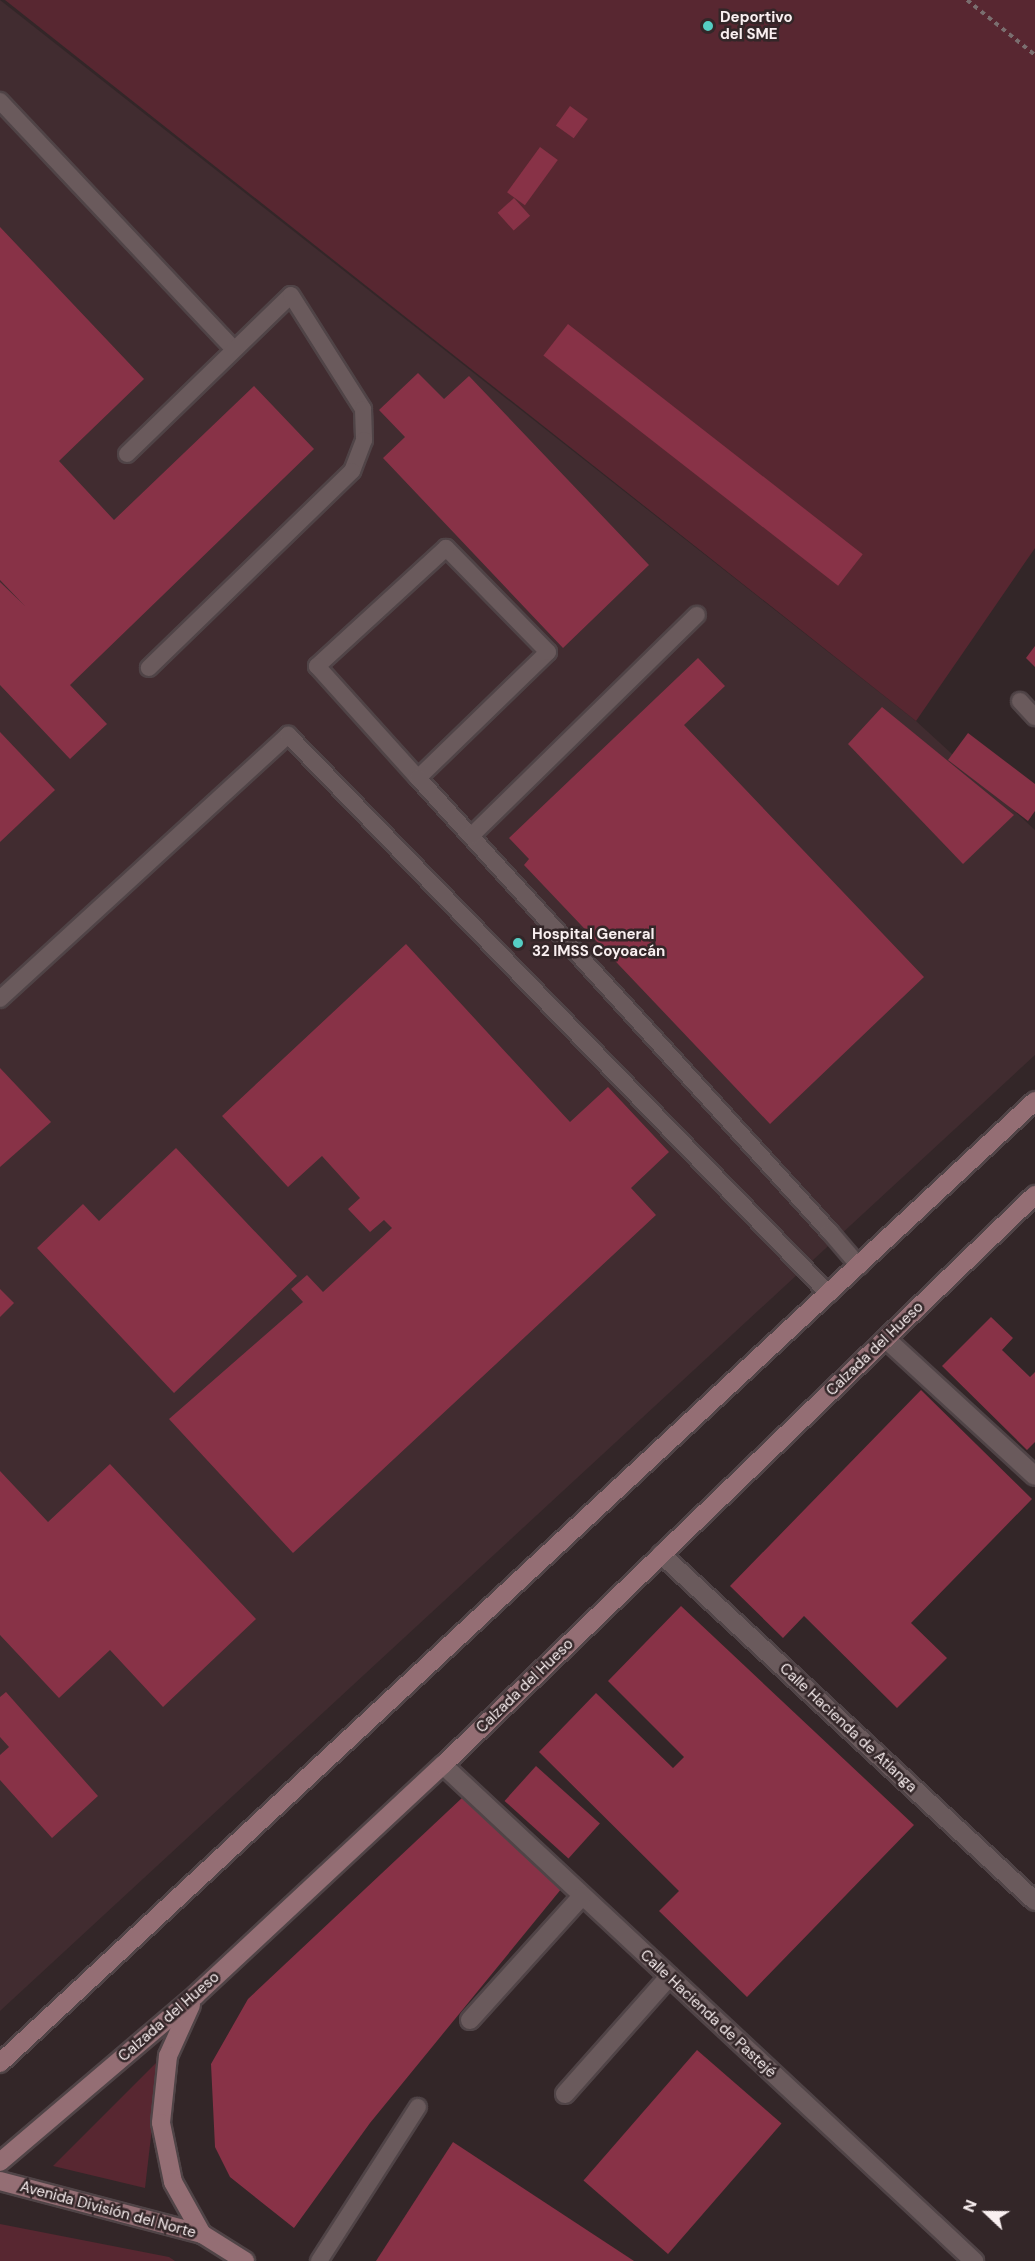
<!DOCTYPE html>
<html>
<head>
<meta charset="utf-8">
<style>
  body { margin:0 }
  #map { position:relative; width:1035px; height:2261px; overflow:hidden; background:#332628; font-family:"DM Sans",sans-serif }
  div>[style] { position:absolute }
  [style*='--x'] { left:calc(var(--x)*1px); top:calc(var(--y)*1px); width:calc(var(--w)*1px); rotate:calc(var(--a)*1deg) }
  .built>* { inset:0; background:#412c30 }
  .green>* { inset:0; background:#582731 }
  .building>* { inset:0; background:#883247; transform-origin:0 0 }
  .path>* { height:4px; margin-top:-2px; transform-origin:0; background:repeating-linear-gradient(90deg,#7a6e6f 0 4.5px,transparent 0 9px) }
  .roads { filter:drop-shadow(2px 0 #504447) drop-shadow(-2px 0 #504447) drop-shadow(0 2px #504447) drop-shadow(0 -2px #504447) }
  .lane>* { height:16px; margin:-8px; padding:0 8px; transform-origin:8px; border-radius:8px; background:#6a5a5c }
  .street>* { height:18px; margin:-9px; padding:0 9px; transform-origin:9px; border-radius:9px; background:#6a5a5c }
  .secondary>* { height:18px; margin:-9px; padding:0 9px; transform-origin:9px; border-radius:9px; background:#946e74 }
  .dots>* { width:16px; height:16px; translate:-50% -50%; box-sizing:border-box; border:3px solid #332628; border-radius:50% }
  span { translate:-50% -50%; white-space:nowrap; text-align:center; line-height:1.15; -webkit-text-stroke:5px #332628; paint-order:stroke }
  .poi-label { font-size:15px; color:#f9eff0; font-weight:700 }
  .left { translate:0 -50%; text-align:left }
  .street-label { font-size:15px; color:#f9eff0 }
  .north { position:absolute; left:957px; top:2183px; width:60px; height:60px; -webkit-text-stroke:4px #332628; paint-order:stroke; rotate:292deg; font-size:16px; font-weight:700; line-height:24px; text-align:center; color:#f9eff0 }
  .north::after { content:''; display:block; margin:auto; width:21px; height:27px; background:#f9eff0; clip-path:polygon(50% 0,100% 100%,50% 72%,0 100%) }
</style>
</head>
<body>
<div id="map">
  <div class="built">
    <i style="clip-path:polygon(0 0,916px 721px,1035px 830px,1035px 1055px,0 2011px)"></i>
  </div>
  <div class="green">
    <i style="clip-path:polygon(5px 0,1035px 0,1035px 548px,916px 721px)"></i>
    <i style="clip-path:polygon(160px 2059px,145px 2188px,53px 2166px)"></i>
    <i style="clip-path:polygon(0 2224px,169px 2257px,175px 2261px,0 2261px)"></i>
  </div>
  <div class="building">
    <i style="left:570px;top:106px;width:22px;height:24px;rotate:36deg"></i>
    <i style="left:540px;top:147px;width:22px;height:56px;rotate:36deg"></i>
    <i style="left:514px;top:198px;width:24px;height:22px;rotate:48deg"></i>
    <i style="clip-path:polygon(0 227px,144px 379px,59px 461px,114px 520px,254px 386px,314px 449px,70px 685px,107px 724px,70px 759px,0 685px,0 582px,25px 606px,0 580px)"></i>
    <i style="left:568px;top:324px;width:374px;height:40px;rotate:38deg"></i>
    <i style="clip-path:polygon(418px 373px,444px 399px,469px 376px,649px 565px,563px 648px,383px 458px,405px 437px,379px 410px)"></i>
    <i style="clip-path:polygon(1035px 646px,1035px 667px,1026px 658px)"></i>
    <i style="clip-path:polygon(698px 658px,725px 686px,684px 725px,924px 977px,770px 1124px,524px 865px,529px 859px,509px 838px)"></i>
    <i style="clip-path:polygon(882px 707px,1014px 815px,963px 864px,848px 744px)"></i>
    <i style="clip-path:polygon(0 732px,55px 790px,0 842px)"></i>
    <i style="clip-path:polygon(968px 733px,1035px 784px,1035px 811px,1028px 821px,948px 760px)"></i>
    <i style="clip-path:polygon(406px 944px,570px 1122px,608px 1087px,669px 1152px,631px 1188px,656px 1215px,293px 1553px,169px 1419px,303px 1302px,291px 1289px,307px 1275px,323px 1292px,392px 1228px,384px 1220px,370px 1232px,348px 1209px,360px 1198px,322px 1156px,288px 1187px,222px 1116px)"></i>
    <i style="clip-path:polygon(0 1068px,51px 1122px,0 1167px)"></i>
    <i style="clip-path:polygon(176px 1148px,297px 1276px,174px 1393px,37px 1248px,83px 1204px,99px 1221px)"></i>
    <i style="clip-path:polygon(0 1289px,14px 1303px,0 1317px)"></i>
    <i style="clip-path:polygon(991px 1317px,1013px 1338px,1002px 1350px,1030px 1377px,1035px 1372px,1035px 1442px,1027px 1450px,942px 1366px)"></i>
    <i style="clip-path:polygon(921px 1390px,1032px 1499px,911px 1623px,947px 1658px,897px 1708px,804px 1616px,783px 1638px,730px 1586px)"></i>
    <i style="clip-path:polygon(110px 1464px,256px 1619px,163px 1707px,110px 1650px,59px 1698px,0 1635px,0 1471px,48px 1522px)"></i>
    <i style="clip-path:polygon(681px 1606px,914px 1825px,747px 1997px,659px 1911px,679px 1891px,539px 1752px,596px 1693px,673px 1768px,684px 1757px,608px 1681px)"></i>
    <i style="clip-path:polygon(6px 1692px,98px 1796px,52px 1838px,0 1780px,0 1755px,9px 1747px,0 1737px,0 1697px)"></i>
    <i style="left:536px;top:1766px;width:86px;height:47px;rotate:42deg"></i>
    <i style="clip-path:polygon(463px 1797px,562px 1888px,370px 2123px,294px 2228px,230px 2177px,215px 2147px,211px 2064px,248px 1999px)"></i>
    <i style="left:697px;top:2050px;width:112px;height:173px;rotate:41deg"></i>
    <i style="clip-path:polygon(453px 2142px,634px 2261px,376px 2261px)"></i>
  </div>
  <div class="path">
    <i style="--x:967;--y:0;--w:87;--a:39"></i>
  </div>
  <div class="roads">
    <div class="lane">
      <i style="--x:0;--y:101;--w:341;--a:46.7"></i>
      <i style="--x:127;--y:454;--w:228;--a:-44.1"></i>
      <i style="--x:291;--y:295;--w:135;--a:57.7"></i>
      <i style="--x:363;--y:409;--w:31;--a:88"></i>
      <i style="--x:364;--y:440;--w:33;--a:111"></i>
      <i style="--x:352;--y:471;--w:283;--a:135.9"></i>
      <i style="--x:1020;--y:701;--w:22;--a:47"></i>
      <i style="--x:418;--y:778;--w:181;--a:-44.1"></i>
      <i style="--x:548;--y:652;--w:146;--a:-134.4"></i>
      <i style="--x:446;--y:548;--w:175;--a:137.5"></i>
      <i style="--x:317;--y:666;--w:151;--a:48"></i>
      <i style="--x:418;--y:778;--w:613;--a:47.78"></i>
      <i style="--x:830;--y:1232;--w:45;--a:49.5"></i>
      <i style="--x:471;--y:836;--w:316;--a:-44.4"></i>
      <i style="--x:0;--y:999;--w:391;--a:-42.5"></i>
      <i style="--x:288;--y:735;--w:778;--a:45.94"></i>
      <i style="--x:319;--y:2261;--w:183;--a:-57.3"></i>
    </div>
    <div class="street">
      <i style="--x:886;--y:1339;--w:202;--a:42.6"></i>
      <i style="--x:661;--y:1554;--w:510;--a:42.86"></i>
      <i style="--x:443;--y:1765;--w:727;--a:43.05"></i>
      <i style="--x:470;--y:2020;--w:167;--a:-47.9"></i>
      <i style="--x:565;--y:2094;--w:157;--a:-48.4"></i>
    </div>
    <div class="secondary">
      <i style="--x:191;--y:2005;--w:56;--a:114.3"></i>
      <i style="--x:168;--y:2056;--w:67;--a:96"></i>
      <i style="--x:161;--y:2123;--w:60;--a:78.5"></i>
      <i style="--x:173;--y:2182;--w:60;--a:60.9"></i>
      <i style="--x:0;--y:2063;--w:1413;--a:-42.91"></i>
      <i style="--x:0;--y:2162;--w:257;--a:-40.4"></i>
      <i style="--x:196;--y:1995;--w:338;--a:-43"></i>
      <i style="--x:443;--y:1765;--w:822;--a:-43.92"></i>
      <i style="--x:0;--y:2181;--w:209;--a:14.7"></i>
      <i style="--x:202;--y:2234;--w:51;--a:32.1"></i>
    </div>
  </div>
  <div class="dots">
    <i style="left:708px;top:26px;background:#55cec4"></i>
    <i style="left:518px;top:943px;background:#55cec4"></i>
  </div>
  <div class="poi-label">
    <span class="left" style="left:720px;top:26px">Deportivo<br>del SME</span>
    <span class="left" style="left:532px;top:943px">Hospital General<br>32 IMSS Coyoacán</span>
  </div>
  <div class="street-label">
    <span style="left:875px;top:1349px;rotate:-44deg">Calzada del Hueso</span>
    <span style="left:525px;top:1686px;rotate:-44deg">Calzada del Hueso</span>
    <span style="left:848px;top:1728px;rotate:43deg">Calle Hacienda de Atlanga</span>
    <span style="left:708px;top:2014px;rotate:43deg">Calle Hacienda de Pastejé</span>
    <span style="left:169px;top:2017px;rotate:-41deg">Calzada del Hueso</span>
    <span style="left:108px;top:2210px;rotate:15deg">Avenida División del Norte</span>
  </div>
  <div class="north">N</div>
</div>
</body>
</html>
